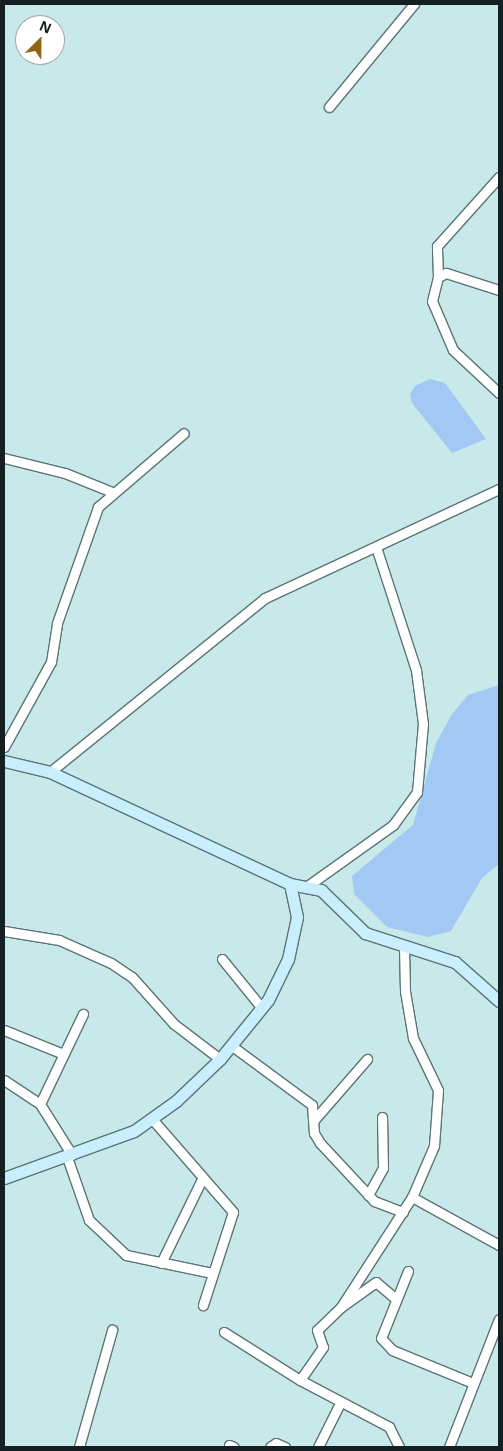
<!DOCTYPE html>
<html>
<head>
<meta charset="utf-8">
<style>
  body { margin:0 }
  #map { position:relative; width:503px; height:1451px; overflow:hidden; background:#c8e8ea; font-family:"Open Sans",sans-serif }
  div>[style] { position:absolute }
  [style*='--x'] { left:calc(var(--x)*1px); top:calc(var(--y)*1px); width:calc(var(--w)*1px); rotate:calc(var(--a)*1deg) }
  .water>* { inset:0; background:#a2c8f4 }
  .roads { filter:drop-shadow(1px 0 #587577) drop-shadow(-1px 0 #587577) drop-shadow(0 1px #587577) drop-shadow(0 -1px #587577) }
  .street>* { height:9px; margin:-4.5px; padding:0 4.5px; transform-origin:4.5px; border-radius:4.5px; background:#fff }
  .secondary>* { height:11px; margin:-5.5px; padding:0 5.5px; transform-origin:5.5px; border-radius:5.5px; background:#c9effe }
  span { translate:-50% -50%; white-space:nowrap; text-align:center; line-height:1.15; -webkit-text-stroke:5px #fff; paint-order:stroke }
  .frame { position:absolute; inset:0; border:5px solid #142021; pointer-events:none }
  .north { position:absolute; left:15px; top:15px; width:50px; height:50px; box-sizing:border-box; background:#fff; border:1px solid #a1a6a6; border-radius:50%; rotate:23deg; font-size:14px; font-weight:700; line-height:20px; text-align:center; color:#142021 }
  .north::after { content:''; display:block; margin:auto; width:18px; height:22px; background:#91640f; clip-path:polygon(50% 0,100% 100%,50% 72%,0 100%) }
</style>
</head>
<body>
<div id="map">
  <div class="water">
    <i style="clip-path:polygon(430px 379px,445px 383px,486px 439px,452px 453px,412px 403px,410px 394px,415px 386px)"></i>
    <i style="clip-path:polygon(499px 685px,499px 864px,482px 878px,451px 931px,428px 937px,387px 927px,354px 894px,352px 876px,413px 825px,436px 743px,452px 714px,468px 695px)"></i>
  </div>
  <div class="roads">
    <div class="street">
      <i style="--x:329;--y:107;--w:134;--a:-50.5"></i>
      <i style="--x:438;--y:277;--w:31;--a:-92"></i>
      <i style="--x:437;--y:246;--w:93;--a:-48.1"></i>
      <i style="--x:499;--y:290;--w:56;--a:-162.2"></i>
      <i style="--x:446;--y:273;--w:9;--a:153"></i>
      <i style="--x:438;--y:277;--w:25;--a:104"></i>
      <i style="--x:432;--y:301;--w:53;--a:66.8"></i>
      <i style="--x:453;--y:350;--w:63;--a:43.1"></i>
      <i style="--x:4;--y:458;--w:63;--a:13.8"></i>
      <i style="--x:65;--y:473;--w:51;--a:22"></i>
      <i style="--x:4;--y:747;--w:97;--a:-61.1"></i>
      <i style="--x:51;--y:662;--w:39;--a:-81"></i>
      <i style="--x:57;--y:623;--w:123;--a:-70.5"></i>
      <i style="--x:98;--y:507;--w:113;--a:-40.7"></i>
      <i style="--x:50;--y:772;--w:277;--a:-39"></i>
      <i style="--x:265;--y:598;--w:258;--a:-25"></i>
      <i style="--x:306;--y:887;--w:107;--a:-35.5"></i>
      <i style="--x:393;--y:825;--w:41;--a:-54"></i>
      <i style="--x:417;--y:792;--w:68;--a:-85"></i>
      <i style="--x:423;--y:724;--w:54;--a:-97.4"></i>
      <i style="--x:416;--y:670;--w:129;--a:-108"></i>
      <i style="--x:4;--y:931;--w:56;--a:9.3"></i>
      <i style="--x:59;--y:940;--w:57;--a:23.9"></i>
      <i style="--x:111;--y:963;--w:25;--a:34"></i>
      <i style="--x:132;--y:977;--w:63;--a:48.2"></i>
      <i style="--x:174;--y:1024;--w:58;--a:37.3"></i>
      <i style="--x:222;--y:959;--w:63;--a:50.8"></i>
      <i style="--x:4;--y:1030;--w:61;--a:22"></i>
      <i style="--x:232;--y:1046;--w:99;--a:36.4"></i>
      <i style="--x:312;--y:1105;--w:28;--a:86"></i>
      <i style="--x:314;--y:1133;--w:12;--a:59"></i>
      <i style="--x:320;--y:1143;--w:79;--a:47"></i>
      <i style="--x:374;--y:1201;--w:31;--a:21"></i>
      <i style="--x:4;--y:1080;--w:43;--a:33.7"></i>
      <i style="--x:153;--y:1120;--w:122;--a:49"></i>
      <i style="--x:233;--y:1212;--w:98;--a:107.9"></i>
      <i style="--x:314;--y:1120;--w:81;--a:-49"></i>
      <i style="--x:72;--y:1155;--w:60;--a:-122.1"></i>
      <i style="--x:40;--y:1104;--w:100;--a:-64.5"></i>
      <i style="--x:67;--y:1157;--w:67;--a:70.8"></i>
      <i style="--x:89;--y:1220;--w:51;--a:43.4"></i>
      <i style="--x:126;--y:1255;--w:88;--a:11.8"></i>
      <i style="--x:368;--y:1195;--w:31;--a:-61"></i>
      <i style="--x:383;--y:1168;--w:51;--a:-91.1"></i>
      <i style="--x:412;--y:1197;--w:99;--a:28.9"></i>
      <i style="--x:161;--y:1263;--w:91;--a:-64"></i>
      <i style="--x:408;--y:1271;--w:72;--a:111.9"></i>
      <i style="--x:381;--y:1338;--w:16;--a:47"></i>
      <i style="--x:392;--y:1350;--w:87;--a:22.2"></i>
      <i style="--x:396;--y:1299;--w:26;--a:-140"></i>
      <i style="--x:376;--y:1282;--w:43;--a:144.5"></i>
      <i style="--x:341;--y:1307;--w:33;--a:136"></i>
      <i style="--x:317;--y:1330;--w:18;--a:71"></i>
      <i style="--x:323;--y:1347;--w:40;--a:124.9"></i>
      <i style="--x:300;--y:1380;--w:101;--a:27.8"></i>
      <i style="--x:389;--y:1427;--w:22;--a:63"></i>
      <i style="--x:341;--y:1307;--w:131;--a:-57.2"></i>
      <i style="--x:412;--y:1197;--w:56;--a:-66.7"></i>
      <i style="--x:434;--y:1146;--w:56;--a:-85.9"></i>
      <i style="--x:438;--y:1090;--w:58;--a:-115.7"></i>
      <i style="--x:413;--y:1038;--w:48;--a:-99.7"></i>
      <i style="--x:405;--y:991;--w:44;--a:-91.3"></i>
      <i style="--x:224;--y:1332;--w:90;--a:32.3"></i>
      <i style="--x:229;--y:1445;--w:5;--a:22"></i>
      <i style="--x:79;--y:1447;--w:122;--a:-74.2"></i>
      <i style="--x:270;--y:1447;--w:7;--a:-34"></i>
      <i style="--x:276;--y:1443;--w:10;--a:24"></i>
      <i style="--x:318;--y:1447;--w:49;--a:-63.4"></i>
      <i style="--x:449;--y:1447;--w:137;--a:-68.7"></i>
    </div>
    <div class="secondary">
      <i style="--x:4;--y:761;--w:47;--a:13.4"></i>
      <i style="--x:50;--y:772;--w:265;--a:25"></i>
      <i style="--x:290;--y:884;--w:32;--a:11"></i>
      <i style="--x:321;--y:890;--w:62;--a:44.3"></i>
      <i style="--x:365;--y:933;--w:95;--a:17.9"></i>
      <i style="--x:455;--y:962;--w:59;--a:41.6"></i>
      <i style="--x:4;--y:1178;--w:138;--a:-19.9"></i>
      <i style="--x:134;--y:1131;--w:52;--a:-35.5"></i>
      <i style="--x:176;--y:1101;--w:61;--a:-43.7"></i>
      <i style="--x:220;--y:1059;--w:76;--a:-50.9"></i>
      <i style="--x:268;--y:1000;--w:46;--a:-64"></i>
      <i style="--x:288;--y:959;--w:43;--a:-77.9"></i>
      <i style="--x:297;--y:917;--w:34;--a:-102"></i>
    </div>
  </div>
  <div class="frame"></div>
  <div class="north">N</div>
</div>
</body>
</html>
